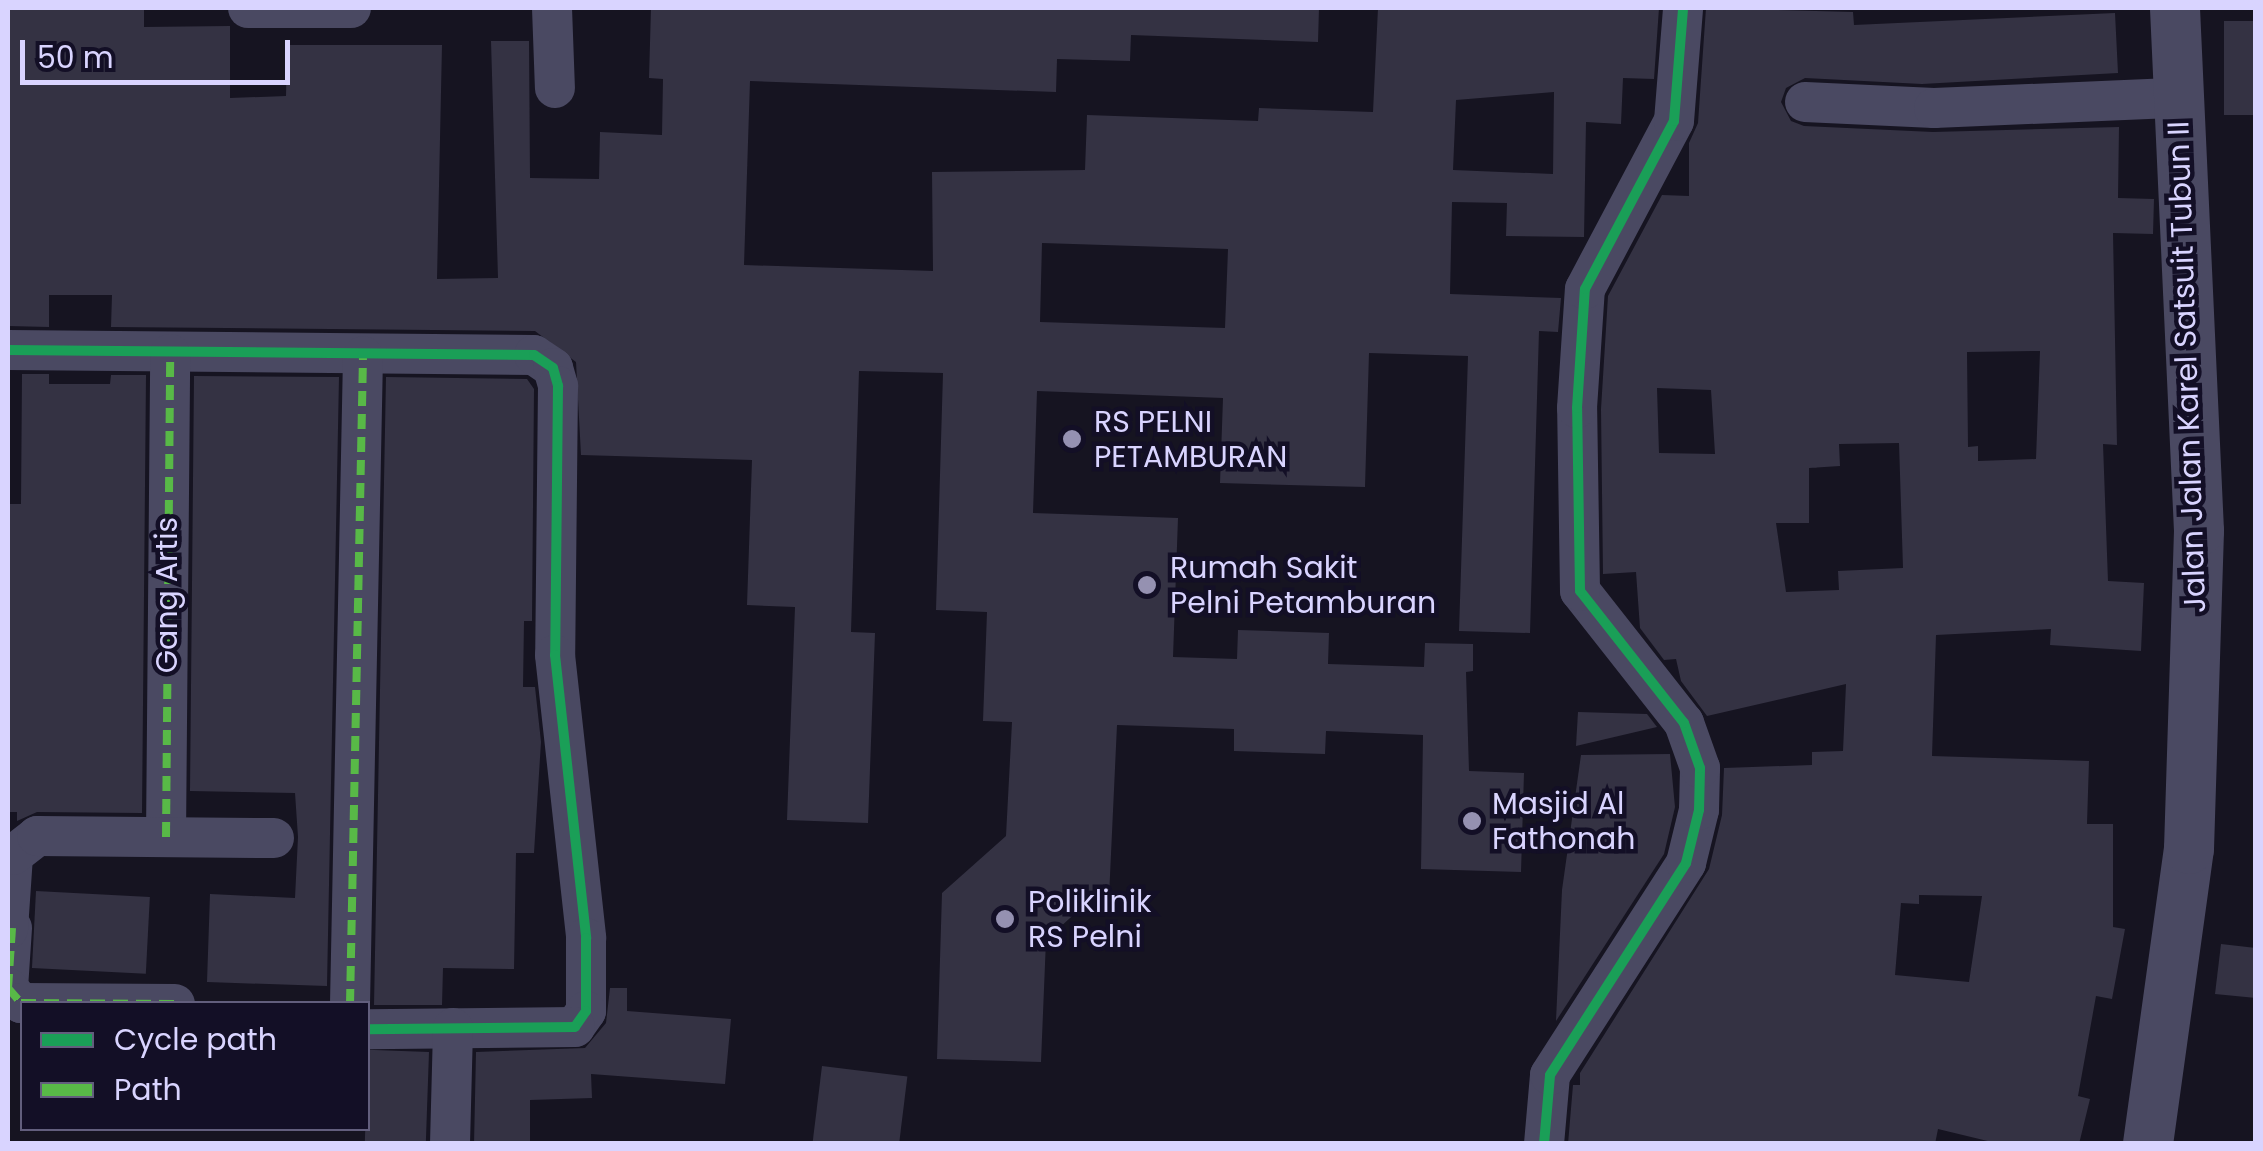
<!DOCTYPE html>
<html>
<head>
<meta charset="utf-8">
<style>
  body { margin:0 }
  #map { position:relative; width:2263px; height:1151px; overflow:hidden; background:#161421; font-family:Poppins,sans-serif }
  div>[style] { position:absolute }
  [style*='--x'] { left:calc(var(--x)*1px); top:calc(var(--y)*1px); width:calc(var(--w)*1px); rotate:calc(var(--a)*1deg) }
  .building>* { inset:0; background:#343243; transform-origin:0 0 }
  .minor>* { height:40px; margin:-20px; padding:0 20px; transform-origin:20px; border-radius:20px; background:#4a4962 }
  .tertiary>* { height:50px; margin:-25px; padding:0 25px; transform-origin:25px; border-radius:25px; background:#4a4962 }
  .quiet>* { height:8px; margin-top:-4px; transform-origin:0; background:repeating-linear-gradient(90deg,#58b947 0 15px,transparent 0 23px) }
  .cycleway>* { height:10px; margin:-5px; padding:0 5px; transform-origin:5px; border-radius:5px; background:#1a9f57 }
  .dots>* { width:28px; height:28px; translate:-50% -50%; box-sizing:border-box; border:5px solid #130f26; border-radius:50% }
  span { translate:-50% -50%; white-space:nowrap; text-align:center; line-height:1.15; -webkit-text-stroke:9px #130f26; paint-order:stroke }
  .street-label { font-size:30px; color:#d9d4ff }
  .poi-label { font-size:30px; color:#d9d4ff }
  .left { translate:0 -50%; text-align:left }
  .frame { position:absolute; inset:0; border:10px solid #d9d4ff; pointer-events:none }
  .legend { position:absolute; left:20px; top:1001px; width:350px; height:130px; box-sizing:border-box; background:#130f26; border:2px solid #625e7d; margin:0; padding:12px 18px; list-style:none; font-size:30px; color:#d9d4ff }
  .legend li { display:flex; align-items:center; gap:20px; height:50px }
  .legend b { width:50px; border:2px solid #625e7d }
  .scale { position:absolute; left:20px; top:40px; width:270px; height:45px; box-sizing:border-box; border:5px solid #d9d4ff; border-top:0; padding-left:12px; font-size:30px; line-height:35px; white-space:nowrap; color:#d9d4ff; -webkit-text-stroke:8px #130f26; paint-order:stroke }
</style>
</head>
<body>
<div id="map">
  <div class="building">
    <i style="clip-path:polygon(evenodd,144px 8px,144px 27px,230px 26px,230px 98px,286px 96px,287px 45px,442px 45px,437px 279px,498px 278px,491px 41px,529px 41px,530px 178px,599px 179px,600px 132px,662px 135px,663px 79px,649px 78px,651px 8px,1319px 8px,1318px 42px,1131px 35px,1130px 61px,1057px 59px,1056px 92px,750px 81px,744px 265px,933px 271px,932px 172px,1085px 170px,1087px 115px,1258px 121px,1259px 108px,1373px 112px,1378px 8px,1659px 8px,1654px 79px,1623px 78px,1621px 124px,1586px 122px,1584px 237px,1506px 236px,1507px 203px,1452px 202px,1450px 294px,1561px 298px,1558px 332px,1539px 331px,1530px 633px,1459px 631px,1468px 356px,1369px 353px,1365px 487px,1220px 483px,1223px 398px,1037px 391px,1033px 513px,1178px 518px,1173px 657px,1237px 659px,1238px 630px,1329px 633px,1328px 664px,1424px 667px,1425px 643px,1473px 644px,1473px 671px,1466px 672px,1469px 771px,1524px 773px,1521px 872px,1421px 869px,1423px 735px,1326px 731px,1325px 754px,1234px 751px,1234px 729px,1117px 725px,1109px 897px,1093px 897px,1046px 940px,1041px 1062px,937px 1059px,942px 893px,1006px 836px,1012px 722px,983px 721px,987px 612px,936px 610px,943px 373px,859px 371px,851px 632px,875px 633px,868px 823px,787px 820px,795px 607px,747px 605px,752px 460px,581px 455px,576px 362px,535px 331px,111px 327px,112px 295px,49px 295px,49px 327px,8px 326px,9px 9px,144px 8px,1554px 92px,1553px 174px,1453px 170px,1456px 100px,1554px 92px,144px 8px,1042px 243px,1228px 249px,1225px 328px,1040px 322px,1042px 243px)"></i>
    <i style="clip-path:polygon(evenodd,1706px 8px,1853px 12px,1854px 25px,2115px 13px,2118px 73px,1922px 84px,1805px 78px,1786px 88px,1781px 102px,1791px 121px,1804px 126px,1933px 132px,2119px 127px,2118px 198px,2154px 199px,2153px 234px,2113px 233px,2117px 445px,2103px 444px,2108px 581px,2144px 583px,2141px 651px,2050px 645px,2051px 629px,1936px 635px,1932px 756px,2089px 761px,2087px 824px,2113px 824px,2113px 927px,2125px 929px,2112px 999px,2096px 996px,2078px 1096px,2090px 1099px,2079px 1144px,2000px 1144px,1938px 1129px,1935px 1144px,1568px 1144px,1573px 1085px,1580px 1085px,1580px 1073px,1709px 869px,1722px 815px,1724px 768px,1812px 765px,1812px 752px,1843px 751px,1846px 684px,1707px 716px,1681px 681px,1676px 659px,1664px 660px,1640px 628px,1636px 572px,1603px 574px,1601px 409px,1608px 296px,1662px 195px,1689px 196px,1689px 143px,1698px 123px,1706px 8px,2040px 351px,2036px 459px,1978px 461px,1978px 446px,1968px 447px,1967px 352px,2040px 351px,1706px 8px,1657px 388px,1711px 390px,1715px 454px,1659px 453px,1657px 388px,1706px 8px,1899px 443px,1903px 568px,1838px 571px,1839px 590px,1786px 592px,1776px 523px,1809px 523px,1809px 468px,1840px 466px,1839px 444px,1899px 443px,1706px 8px,1919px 895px,1982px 896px,1969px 982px,1895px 975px,1901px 903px,1919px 904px,1919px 895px)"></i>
    <i style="left:2256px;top:21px;width:94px;height:32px;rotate:90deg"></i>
    <i style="clip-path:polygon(22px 374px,49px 374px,49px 384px,110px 384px,111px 375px,146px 375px,142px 813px,37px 812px,17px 821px,17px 812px,8px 812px,8px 504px,21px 504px)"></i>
    <i style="clip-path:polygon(194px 376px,339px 377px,327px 986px,207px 982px,210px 894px,295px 898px,298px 837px,295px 793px,190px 791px)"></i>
    <i style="clip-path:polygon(386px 377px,527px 379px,534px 389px,532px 621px,524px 621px,523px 687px,535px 687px,541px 742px,534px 853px,516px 853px,514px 969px,443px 968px,442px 1005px,374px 1005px)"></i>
    <i style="clip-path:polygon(1578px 712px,1647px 714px,1657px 727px,1576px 746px)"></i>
    <i style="clip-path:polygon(1670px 754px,1675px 807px,1664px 854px,1556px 1021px,1562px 890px,1581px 755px)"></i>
    <i style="left:36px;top:891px;width:114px;height:77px;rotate:3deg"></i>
    <i style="clip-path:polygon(2221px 944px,2256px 948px,2256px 998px,2215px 994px)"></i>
    <i style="clip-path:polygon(610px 988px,627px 988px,627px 1011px,731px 1019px,725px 1084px,591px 1074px,592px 1098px,530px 1100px,530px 1144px,474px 1144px,476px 1052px,585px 1048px,606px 1023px)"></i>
    <i style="left:429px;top:1052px;width:92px;height:61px;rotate:92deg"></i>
    <i style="left:822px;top:1066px;width:86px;height:78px;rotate:7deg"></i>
  </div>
  <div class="minor">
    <i style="--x:248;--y:8;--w:103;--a:0"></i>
    <i style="--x:552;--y:8;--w:80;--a:87.9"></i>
    <i style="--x:1805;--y:102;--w:129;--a:2.7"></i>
    <i style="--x:1934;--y:108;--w:243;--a:-2.4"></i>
    <i style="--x:8;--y:350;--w:526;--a:0.54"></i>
    <i style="--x:534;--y:355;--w:23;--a:34"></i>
    <i style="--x:553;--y:368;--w:19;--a:74"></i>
    <i style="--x:558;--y:386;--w:269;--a:90.6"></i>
    <i style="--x:555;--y:655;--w:285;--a:83.7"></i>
    <i style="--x:586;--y:938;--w:73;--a:90"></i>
    <i style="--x:586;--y:1011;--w:19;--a:125"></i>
    <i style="--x:575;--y:1027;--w:207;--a:179.4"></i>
    <i style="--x:166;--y:837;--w:483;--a:-89.5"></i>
    <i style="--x:12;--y:928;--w:60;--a:93.8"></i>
    <i style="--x:8;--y:988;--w:20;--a:49"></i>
    <i style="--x:21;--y:1003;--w:154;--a:0.4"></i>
    <i style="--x:8;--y:929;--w:74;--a:-86.1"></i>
    <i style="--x:13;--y:855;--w:31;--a:-38"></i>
    <i style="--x:37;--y:836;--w:237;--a:0.5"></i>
    <i style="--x:350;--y:1004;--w:648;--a:-88.85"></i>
    <i style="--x:450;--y:1144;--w:116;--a:-88.5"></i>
    <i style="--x:1544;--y:1144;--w:69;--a:-85"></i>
    <i style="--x:1550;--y:1075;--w:252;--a:-57.3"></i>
    <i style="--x:1686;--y:863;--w:55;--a:-76.2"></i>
    <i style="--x:1699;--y:810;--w:42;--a:-88.6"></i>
    <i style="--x:1700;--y:768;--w:48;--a:-109.6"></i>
    <i style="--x:1684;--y:723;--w:168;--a:-128.2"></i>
    <i style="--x:1580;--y:591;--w:183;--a:-90.9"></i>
    <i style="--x:1577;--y:408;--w:119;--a:-86.2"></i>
    <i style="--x:1585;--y:289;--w:190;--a:-62.1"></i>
    <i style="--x:1674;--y:121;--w:113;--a:-85.4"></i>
  </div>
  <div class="tertiary">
    <i style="--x:2148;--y:1144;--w:298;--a:-82.1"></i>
    <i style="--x:2189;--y:849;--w:318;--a:-88.2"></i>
    <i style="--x:2199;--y:531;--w:524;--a:-92.63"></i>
  </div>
  <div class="quiet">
    <i style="--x:166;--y:837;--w:483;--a:-89.5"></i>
    <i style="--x:12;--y:928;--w:60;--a:93.8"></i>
    <i style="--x:8;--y:988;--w:20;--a:49"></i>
    <i style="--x:21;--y:1003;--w:154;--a:0.4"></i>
    <i style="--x:350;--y:1004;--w:648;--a:-88.85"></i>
  </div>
  <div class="cycleway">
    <i style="--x:8;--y:350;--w:526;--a:0.54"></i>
    <i style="--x:534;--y:355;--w:23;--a:34"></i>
    <i style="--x:553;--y:368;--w:19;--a:74"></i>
    <i style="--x:558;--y:386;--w:269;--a:90.6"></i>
    <i style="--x:555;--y:655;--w:285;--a:83.7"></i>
    <i style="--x:586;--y:938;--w:73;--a:90"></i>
    <i style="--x:586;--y:1011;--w:19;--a:125"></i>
    <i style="--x:575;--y:1027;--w:207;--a:179.4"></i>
    <i style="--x:1544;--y:1144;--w:69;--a:-85"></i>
    <i style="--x:1550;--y:1075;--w:252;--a:-57.3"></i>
    <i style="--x:1686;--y:863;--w:55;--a:-76.2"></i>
    <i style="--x:1699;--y:810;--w:42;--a:-88.6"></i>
    <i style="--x:1700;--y:768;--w:48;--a:-109.6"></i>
    <i style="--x:1684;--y:723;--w:168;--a:-128.2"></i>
    <i style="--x:1580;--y:591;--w:183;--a:-90.9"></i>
    <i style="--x:1577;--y:408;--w:119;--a:-86.2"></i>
    <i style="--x:1585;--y:289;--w:190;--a:-62.1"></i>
    <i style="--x:1674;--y:121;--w:113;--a:-85.4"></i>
  </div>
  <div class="dots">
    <i style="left:1072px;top:439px;background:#9591b1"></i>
    <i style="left:1147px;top:585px;background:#9591b1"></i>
    <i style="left:1472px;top:821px;background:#9591b1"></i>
    <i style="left:1005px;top:919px;background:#9591b1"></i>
  </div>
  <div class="street-label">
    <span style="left:2187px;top:367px;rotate:-92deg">Jalan Jalan Karel Satsuit Tubun II</span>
    <span style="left:167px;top:595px;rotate:-90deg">Gang Artis</span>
  </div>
  <div class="poi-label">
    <span class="left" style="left:1094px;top:439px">RS PELNI<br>PETAMBURAN</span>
    <span class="left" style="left:1170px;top:585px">Rumah Sakit<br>Pelni Petamburan</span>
    <span class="left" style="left:1492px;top:821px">Masjid Al<br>Fathonah</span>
    <span class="left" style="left:1028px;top:919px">Poliklinik<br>RS Pelni</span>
  </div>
  <div class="frame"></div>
  <ul class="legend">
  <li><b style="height:12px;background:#1a9f57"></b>Cycle path</li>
  <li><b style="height:12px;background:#58b947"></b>Path</li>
  </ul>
  <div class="scale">50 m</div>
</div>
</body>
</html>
